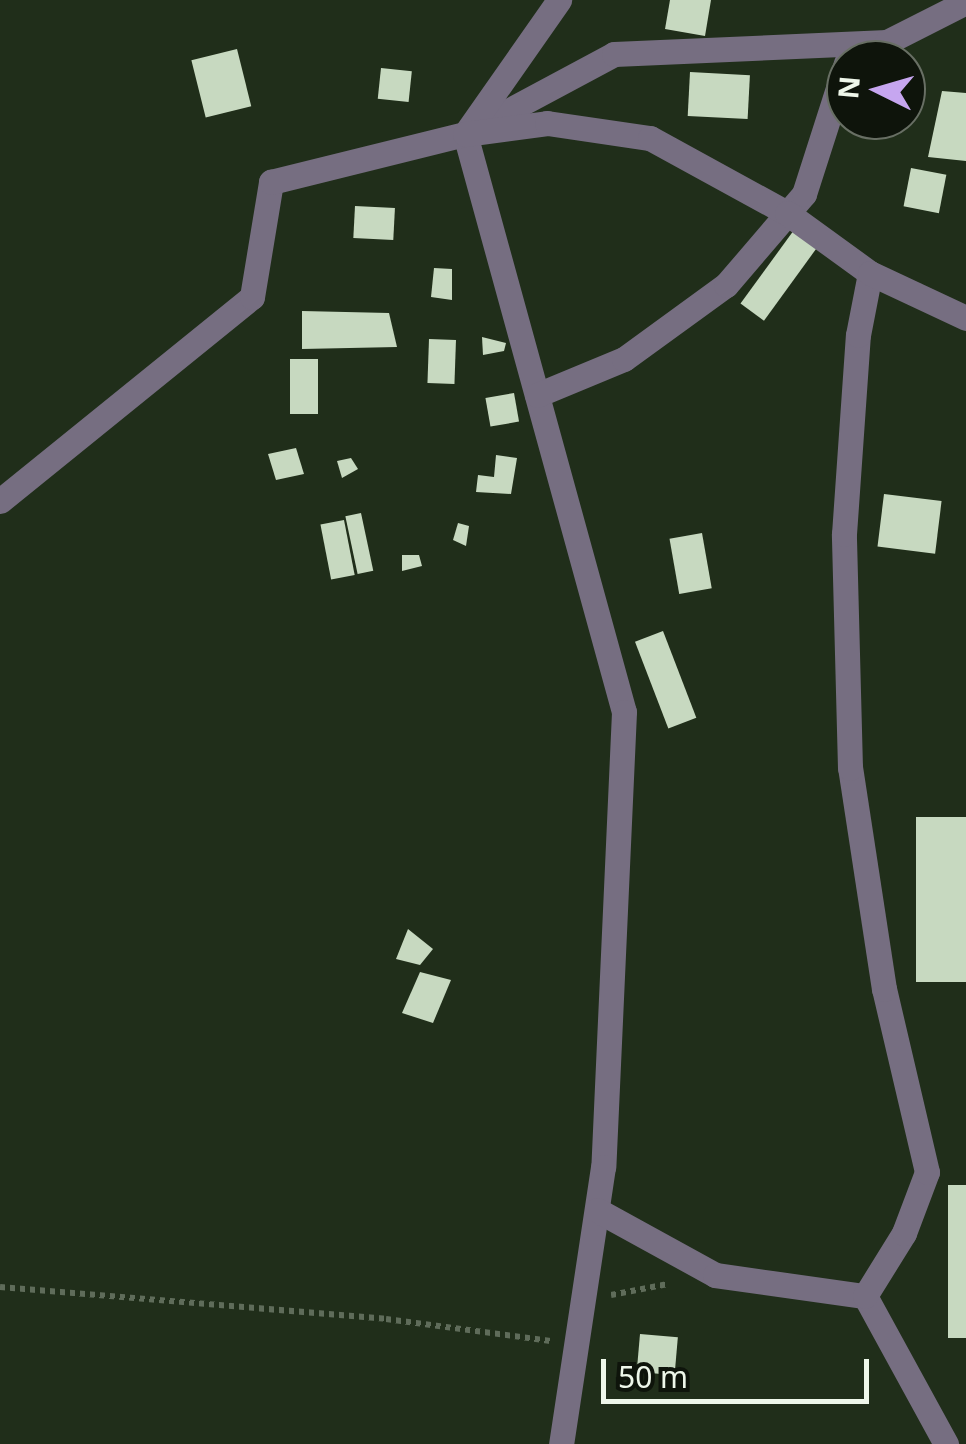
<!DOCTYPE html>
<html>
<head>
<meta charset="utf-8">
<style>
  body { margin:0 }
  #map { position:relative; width:966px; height:1444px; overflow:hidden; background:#202e1a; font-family:"Noto Sans",sans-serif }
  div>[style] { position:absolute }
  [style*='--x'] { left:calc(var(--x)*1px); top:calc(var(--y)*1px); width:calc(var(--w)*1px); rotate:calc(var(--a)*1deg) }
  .building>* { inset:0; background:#c7d9c0; transform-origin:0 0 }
  .path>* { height:6px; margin-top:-3px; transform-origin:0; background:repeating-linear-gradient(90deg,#5f6c5a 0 5px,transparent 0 10px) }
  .minor>* { height:25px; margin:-12.5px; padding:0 12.5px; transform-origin:12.5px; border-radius:12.5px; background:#766e81 }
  span { translate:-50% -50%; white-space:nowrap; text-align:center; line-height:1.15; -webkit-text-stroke:10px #0e140b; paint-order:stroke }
  .north { position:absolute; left:826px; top:40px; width:100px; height:100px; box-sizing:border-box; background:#0e140b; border:2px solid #686f64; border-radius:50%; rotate:275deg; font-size:28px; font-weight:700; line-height:40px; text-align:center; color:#eef7ea }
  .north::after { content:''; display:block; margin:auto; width:35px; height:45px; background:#c6a6f0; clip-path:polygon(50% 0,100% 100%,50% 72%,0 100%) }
  .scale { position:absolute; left:601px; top:1359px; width:268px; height:45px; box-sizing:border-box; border:5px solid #eef7ea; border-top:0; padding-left:12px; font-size:30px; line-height:35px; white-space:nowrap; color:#eef7ea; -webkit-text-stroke:8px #0e140b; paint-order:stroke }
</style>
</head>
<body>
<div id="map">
  <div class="building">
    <i style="clip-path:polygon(670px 0,711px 0,705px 36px,665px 29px)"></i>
    <i style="left:237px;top:49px;width:59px;height:47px;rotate:76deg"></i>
    <i style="left:381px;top:68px;width:31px;height:31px;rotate:6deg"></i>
    <i style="left:690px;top:72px;width:60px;height:44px;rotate:3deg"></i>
    <i style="clip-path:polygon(942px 91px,966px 93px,966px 161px,928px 157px)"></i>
    <i style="left:911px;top:168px;width:36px;height:39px;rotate:11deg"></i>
    <i style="left:355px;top:206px;width:40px;height:32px;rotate:3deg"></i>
    <i style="left:794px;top:230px;width:29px;height:91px;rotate:36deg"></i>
    <i style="clip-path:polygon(434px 268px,452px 269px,452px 300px,431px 297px)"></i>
    <i style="clip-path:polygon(302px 311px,389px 313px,397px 347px,302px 349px)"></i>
    <i style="clip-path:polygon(482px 337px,506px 343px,504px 351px,483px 355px)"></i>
    <i style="left:429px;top:339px;width:27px;height:44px;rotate:2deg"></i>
    <i style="left:290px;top:359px;width:28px;height:55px"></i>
    <i style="left:514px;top:393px;width:29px;height:29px;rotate:80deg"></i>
    <i style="clip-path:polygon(296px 448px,304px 474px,276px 480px,268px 454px)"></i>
    <i style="clip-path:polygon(496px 455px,517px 458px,511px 494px,476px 492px,478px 475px,494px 477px)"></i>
    <i style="clip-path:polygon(351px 458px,358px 469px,342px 478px,337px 461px)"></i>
    <i style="left:884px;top:494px;width:58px;height:53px;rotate:7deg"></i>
    <i style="left:361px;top:513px;width:59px;height:16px;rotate:78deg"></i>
    <i style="left:344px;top:520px;width:56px;height:24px;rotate:79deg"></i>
    <i style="clip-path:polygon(458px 523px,469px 526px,466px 546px,453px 540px)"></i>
    <i style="left:702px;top:533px;width:56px;height:33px;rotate:80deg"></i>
    <i style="clip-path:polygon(402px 555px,419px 555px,422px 566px,402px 571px)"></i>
    <i style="left:663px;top:631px;width:93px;height:30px;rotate:69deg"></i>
    <i style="left:916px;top:817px;width:50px;height:165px"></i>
    <i style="clip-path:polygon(408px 929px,433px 949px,420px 965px,396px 959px)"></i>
    <i style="clip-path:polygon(420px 972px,451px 980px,433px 1023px,402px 1013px)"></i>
    <i style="left:948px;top:1185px;width:18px;height:153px"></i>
    <i style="left:640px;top:1334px;width:38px;height:38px;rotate:5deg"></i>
  </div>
  <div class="path">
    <i style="--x:0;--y:1287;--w:387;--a:4.7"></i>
    <i style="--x:386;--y:1319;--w:166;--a:7.6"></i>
    <i style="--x:611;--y:1295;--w:58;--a:-10.9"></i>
  </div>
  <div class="minor">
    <i style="--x:478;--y:127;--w:154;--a:-28.2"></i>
    <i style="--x:614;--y:54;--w:273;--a:-2.5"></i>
    <i style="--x:887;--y:42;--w:89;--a:-26.9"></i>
    <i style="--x:468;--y:130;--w:159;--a:-55"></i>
    <i style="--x:465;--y:134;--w:599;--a:74.62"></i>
    <i style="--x:624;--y:712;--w:455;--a:92.6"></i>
    <i style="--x:603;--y:1167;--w:280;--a:98.6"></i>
    <i style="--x:537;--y:395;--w:94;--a:-22.5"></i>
    <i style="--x:624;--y:359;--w:126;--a:-36"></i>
    <i style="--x:726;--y:285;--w:120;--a:-49.4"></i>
    <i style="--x:804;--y:194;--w:138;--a:-72.2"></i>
    <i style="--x:0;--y:501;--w:324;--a:-39"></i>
    <i style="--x:252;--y:297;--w:117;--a:-80.6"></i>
    <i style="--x:271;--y:182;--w:200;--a:-13.9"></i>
    <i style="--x:465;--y:134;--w:83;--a:-7.6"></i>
    <i style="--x:547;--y:123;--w:104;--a:8.3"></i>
    <i style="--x:650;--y:138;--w:156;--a:28.7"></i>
    <i style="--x:787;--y:213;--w:102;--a:35.9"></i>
    <i style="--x:597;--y:1210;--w:135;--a:28.8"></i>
    <i style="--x:715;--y:1275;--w:151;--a:8"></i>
    <i style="--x:865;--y:1296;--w:169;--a:61.3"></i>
    <i style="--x:865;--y:1296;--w:74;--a:-58.2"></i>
    <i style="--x:904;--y:1233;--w:65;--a:-69.3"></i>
    <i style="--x:927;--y:1172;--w:188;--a:-103.2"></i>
    <i style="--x:884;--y:989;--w:224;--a:-98.7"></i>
    <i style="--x:850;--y:768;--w:234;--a:-91.5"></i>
    <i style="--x:844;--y:534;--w:199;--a:-86"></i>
    <i style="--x:858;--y:335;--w:63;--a:-79"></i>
    <i style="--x:870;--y:273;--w:106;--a:25.1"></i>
  </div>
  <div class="north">N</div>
  <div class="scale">50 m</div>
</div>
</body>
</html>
